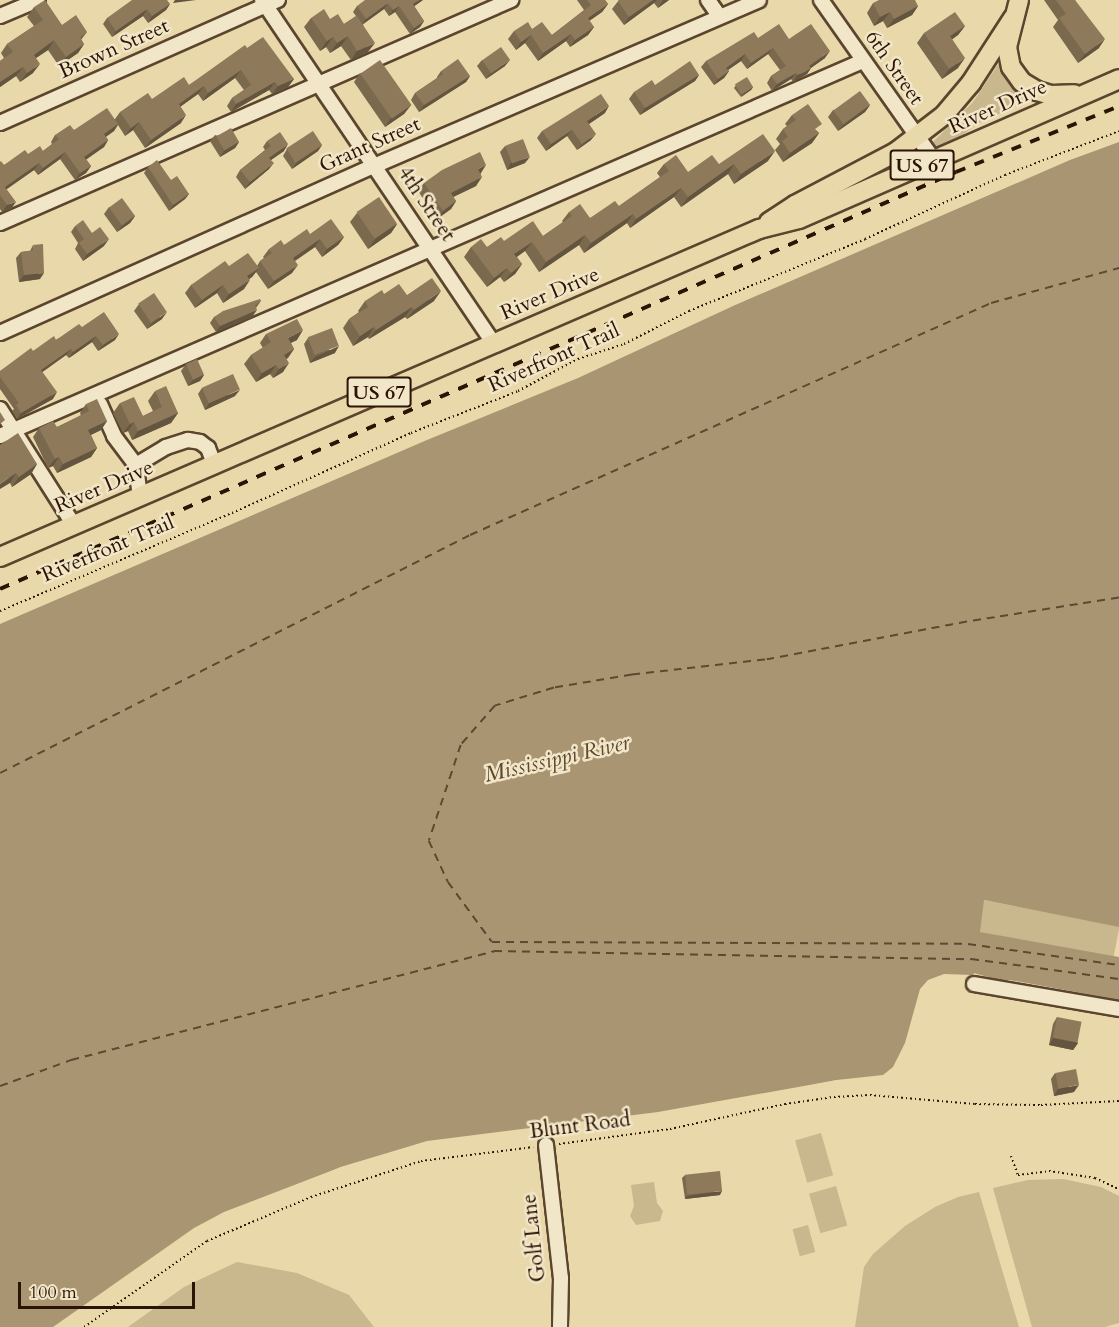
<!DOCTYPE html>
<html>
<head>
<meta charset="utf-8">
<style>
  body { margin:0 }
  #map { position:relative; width:1119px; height:1327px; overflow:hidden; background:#e9d8aa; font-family:Cardo,serif }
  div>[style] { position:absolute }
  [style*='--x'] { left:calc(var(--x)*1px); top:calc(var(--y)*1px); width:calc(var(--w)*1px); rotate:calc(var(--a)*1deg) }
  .green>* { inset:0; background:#c9b78e; transform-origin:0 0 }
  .water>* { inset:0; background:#a99572 }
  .pier>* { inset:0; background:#e9d8aa }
  .ferry>* { height:1.5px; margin-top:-0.75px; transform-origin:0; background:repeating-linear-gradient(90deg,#5e4830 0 8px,transparent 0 14px) }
  .path>* { height:2px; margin-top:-1px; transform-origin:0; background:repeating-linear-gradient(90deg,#2c1404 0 1.5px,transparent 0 4.5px) }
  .roads { filter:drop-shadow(2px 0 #5b452e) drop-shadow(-2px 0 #5b452e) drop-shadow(0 2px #5b452e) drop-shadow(0 -2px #5b452e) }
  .minor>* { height:14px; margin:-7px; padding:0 7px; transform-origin:7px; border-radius:7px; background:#f1e6c8 }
  .major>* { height:18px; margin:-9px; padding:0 9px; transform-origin:9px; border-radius:9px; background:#e9d8aa }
  .rail>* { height:4px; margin-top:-2px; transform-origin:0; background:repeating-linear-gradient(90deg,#2c1404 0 10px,transparent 0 20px) }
  .wall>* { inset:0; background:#7a694d }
  .shaded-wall>* { inset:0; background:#63553f }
  .building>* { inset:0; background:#8e7a5a; transform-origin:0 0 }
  span { translate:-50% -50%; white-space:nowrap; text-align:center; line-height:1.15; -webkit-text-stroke:5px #f1e6c8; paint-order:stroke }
  .shield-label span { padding:2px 4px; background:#f1e6c8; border:2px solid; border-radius:4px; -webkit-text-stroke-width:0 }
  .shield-label { font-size:20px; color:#2c1404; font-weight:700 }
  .street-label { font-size:21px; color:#2c1404 }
  .water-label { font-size:22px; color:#5e4830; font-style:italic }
  .scale { position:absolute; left:18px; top:1282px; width:177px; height:27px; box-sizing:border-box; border:3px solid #2c1404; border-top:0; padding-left:8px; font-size:18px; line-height:21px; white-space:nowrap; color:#2c1404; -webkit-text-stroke:4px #f1e6c8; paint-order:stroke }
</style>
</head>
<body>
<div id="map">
  <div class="green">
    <i style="clip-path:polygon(1001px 60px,1036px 97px,979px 123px,944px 148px,933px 149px,930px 145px,973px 102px)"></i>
    <i style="left:983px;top:900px;width:139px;height:32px;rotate:11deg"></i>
    <i style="left:821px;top:1133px;width:44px;height:27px;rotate:74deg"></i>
    <i style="clip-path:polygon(1063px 1179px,1101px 1187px,1119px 1196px,1119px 1323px,1105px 1327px,1032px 1327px,993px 1188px,1028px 1180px)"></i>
    <i style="clip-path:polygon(654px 1182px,657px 1203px,663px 1211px,660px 1221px,636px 1225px,630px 1216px,634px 1206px,631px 1185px)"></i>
    <i style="left:836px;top:1186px;width:41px;height:28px;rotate:74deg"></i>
    <i style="clip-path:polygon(979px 1192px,1019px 1327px,855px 1327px,864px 1267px,873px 1254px,905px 1226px,935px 1207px,958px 1197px)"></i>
    <i style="left:808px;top:1225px;width:28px;height:16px;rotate:75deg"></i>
    <i style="clip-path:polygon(237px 1262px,297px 1273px,349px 1295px,374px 1327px,128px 1327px,184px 1287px)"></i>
  </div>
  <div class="water">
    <i style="clip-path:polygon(1119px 142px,1119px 927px,984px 900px,980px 932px,1119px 957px,1119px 1000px,1010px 980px,998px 980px,974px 973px,972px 978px,940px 978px,921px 993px,902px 1061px,883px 1078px,837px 1080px,653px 1117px,426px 1142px,341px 1167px,196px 1229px,55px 1327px,0 1327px,0 624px,427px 440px,578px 378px,733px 306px,1070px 160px)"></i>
  </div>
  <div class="pier">
    <i style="clip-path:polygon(944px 974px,973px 975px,972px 981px,941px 981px,924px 995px,905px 1063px,884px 1081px,837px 1083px,653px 1120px,427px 1145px,342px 1170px,197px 1232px,61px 1327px,53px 1327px,194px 1228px,224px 1212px,341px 1167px,427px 1141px,658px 1112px,837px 1080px,883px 1075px,893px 1067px,905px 1043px,920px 989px,928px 980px)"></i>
  </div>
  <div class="ferry">
    <i style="--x:1119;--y:598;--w:154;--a:171"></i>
    <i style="--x:967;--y:622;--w:206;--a:169.3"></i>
    <i style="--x:765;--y:660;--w:134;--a:173.6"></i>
    <i style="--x:632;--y:675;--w:79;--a:170.5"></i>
    <i style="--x:554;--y:688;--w:62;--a:163"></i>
    <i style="--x:495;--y:706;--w:52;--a:131.1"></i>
    <i style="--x:461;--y:745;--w:101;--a:108.4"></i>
    <i style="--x:429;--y:841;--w:45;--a:65.1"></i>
    <i style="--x:448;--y:882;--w:74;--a:53.7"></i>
    <i style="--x:492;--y:942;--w:476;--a:0.2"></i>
    <i style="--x:968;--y:944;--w:152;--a:7.9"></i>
    <i style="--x:0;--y:773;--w:527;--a:-26.86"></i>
    <i style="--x:470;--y:535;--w:570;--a:-24"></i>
    <i style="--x:991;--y:303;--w:133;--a:-15.3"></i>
    <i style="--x:0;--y:1086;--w:76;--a:-20.1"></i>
    <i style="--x:71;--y:1060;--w:437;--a:-14.4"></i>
    <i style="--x:494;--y:951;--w:477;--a:1"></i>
    <i style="--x:971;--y:959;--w:149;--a:7.7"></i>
  </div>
  <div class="path">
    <i style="--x:0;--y:611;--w:252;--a:-22.9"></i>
    <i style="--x:232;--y:513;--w:196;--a:-24.1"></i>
    <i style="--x:411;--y:433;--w:115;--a:-21.4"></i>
    <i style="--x:518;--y:391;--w:68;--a:-28.1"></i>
    <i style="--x:578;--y:359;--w:48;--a:-18.1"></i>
    <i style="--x:624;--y:344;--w:73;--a:-26.9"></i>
    <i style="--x:689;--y:311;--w:190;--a:-22.2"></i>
    <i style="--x:865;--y:239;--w:154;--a:-24.6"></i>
    <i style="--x:1005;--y:175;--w:122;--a:-21.1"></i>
    <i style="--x:559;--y:1144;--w:112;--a:-7.7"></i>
    <i style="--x:670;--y:1129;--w:118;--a:-12.3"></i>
    <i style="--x:785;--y:1104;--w:49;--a:-8.1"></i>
    <i style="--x:834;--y:1097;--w:36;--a:-3"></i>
    <i style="--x:870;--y:1095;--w:105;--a:4.9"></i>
    <i style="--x:975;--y:1104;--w:66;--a:0.9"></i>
    <i style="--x:1041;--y:1105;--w:78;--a:-2.9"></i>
    <i style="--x:1011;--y:1156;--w:20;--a:70"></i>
    <i style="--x:1018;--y:1175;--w:31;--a:-7"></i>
    <i style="--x:1049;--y:1171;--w:47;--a:8.7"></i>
    <i style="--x:1095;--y:1178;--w:26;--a:25"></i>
    <i style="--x:84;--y:1327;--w:150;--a:-35"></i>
    <i style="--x:207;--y:1241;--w:113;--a:-22.9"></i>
    <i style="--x:311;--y:1197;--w:116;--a:-18.1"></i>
    <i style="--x:421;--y:1161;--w:113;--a:-7.1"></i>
  </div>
  <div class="roads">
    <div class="minor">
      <i style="--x:262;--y:0;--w:414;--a:56"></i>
      <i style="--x:708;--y:0;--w:19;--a:55"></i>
      <i style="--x:821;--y:0;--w:196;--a:54.8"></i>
      <i style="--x:0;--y:16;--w:41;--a:-22.8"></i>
      <i style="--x:0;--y:123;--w:304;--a:-23.9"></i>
      <i style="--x:0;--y:223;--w:558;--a:-23.58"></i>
      <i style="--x:0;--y:333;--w:410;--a:-24.1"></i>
      <i style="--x:374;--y:166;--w:419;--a:-23.3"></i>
      <i style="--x:100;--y:404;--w:35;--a:66"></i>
      <i style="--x:114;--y:436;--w:36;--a:53"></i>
      <i style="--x:136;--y:465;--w:31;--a:83"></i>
      <i style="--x:0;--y:409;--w:138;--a:57.5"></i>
      <i style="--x:0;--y:436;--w:941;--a:-23.49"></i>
      <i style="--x:136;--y:465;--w:35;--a:-31"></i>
      <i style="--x:166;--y:447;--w:23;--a:-18"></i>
      <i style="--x:188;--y:440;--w:12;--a:9"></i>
      <i style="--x:200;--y:442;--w:10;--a:37"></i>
      <i style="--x:208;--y:448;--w:17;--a:69"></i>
      <i style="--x:974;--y:984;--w:147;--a:9.8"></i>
      <i style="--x:546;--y:1145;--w:134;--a:83.6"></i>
      <i style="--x:561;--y:1278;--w:49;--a:91.2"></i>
    </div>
    <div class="major">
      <i style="--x:1019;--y:0;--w:49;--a:104.3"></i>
      <i style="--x:1007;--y:47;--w:20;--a:79"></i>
      <i style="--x:1011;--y:67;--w:19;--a:54"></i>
      <i style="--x:1022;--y:82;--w:17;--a:31"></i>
      <i style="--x:1037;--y:91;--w:15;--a:16"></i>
      <i style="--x:1051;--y:95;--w:23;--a:-2"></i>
      <i style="--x:769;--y:222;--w:31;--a:-33"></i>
      <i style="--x:795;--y:205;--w:114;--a:-27.7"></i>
      <i style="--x:896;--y:152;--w:61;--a:-37.6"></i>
      <i style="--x:944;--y:115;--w:42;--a:-49.8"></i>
      <i style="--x:971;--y:83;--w:77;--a:-57.1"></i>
      <i style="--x:0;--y:557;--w:827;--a:-23.37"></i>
      <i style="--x:759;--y:229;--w:41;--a:-14"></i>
      <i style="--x:799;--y:219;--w:349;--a:-23.6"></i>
    </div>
  </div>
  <div class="rail">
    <i style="--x:0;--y:589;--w:1043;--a:-23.57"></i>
    <i style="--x:956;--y:172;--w:176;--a:-22"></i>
  </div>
  <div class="wall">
    <i style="clip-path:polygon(423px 0,414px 6px,424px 21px,420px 27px,410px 34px,395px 12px,389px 16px,384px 9px,363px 24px,368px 52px,351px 60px,341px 46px,330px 53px,326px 47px,320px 51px,304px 27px,311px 18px,330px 19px,344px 24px,356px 16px,353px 12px,357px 6px)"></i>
    <i style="clip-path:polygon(577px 0,605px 0,608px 4px,602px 12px,589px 21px,594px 27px,588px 35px,570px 47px,566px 41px,538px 61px,525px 43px,516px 50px,508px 39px,514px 31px,532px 29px,552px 35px,584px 10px)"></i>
    <i style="clip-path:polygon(619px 0,669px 0,658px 8px,654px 3px,624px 25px,612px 9px)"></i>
    <i style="clip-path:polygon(1044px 0,1075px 0,1099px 48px,1078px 63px,1053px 27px,1058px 20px)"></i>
    <i style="clip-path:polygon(873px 3px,918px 6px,912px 15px,887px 28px,883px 21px,874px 26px,867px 13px)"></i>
    <i style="clip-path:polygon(170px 4px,166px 10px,148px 23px,143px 16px,112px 37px,103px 24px,107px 18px)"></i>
    <i style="clip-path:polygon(34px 7px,62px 25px,87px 32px,81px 40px,84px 44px,78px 53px,59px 66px,48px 50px,36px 58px,33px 73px,20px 82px,16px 76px,0 87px,0 61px,4px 58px,1px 53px,7px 44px,34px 26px,27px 17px)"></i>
    <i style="clip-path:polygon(965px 26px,958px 35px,952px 39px,958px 68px,942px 79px,917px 43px,924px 33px)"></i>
    <i style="clip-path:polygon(758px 38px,789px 39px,825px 58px,811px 68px,807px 74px,793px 82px,791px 79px,772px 91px,767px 83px,771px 76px,780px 70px,768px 54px,747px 69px,741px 61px,728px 70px,729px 71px,724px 78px,714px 85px,701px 67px,706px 61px)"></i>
    <i style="clip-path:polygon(247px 48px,294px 79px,288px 87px,272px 94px,269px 90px,231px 112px,227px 106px,232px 98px,244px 90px,235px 78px,203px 101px,198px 94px,181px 106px,181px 123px,145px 148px,133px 130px,125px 136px,118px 125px,114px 131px,106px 137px,108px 140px,104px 147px,86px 159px,91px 166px,86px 173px,75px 180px,60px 159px,38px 175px,34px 170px,6px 189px,11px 209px,2px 212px,0 209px,0 162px,4px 165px,28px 154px,43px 151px,52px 144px,51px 142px,55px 135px,115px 119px,120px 112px,189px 85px)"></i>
    <i style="clip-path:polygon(482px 60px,505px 66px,486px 79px,477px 66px)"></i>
    <i style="clip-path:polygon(441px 71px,470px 76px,466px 82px,419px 112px,411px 100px,415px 93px,437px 78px,437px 77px)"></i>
    <i style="clip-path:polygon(360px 73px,411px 105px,404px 114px,385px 127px,354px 82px)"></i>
    <i style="clip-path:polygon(699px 75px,695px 81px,640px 115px,629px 99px,634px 92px)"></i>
    <i style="clip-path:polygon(736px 85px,753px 87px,751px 90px,741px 97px,734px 88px)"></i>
    <i style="clip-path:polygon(870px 105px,865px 112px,838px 131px,828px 117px,833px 110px)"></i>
    <i style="clip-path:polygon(605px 113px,589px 124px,591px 140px,577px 150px,567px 136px,546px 151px,537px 138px,542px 131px)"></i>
    <i style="clip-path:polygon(792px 115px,817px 131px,819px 133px,812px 143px,783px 162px,775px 150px,780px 144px,776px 139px,783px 129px,787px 126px,785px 124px)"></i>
    <i style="clip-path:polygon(215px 135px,239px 142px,235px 148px,220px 157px,210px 141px)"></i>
    <i style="clip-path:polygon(267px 141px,284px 151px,271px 160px,269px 169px,245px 189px,236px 177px,240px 170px,265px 150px,263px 147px)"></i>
    <i style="clip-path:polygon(322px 145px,318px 151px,292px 169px,283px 156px,287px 149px)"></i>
    <i style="clip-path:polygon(505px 146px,525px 163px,507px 170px,500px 152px)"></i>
    <i style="clip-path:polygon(768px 161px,734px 184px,728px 174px,681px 207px,674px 197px,630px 228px,627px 223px,584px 253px,579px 245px,539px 272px,525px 251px,517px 257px,522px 264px,515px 274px,504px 282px,500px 277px,487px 287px,464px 257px,471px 247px,487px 247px,504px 241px,543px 236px,563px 222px,562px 221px,569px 212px,590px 218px,619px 206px,660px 177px,657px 173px,664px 164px,688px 172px,719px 164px)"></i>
    <i style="clip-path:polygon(148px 167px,171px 180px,189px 194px,185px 199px,169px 211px,144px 173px)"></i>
    <i style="clip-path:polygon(481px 173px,476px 186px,453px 197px,456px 201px,451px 209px,437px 219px,418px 191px,424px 183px)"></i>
    <i style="clip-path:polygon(109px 207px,135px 216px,130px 223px,117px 232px,104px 214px)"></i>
    <i style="clip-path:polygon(357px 213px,397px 224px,391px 233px,368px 249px,350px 222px)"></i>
    <i style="clip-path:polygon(75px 226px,92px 233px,104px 246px,83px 261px,75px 249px,78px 243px,71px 232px)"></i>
    <i style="clip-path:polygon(310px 234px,344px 237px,338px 245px,322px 257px,315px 247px,295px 261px,292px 273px,268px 289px,256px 272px,252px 277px,249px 279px,244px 289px,223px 303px,217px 293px,195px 308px,185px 293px,191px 285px,229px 266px,257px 266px,260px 261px,264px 258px,263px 257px,269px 249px,284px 245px)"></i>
    <i style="clip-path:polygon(33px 245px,40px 279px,19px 282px,16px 258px,21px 252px,30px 251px)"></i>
    <i style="clip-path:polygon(384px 294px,407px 295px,434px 301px,407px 319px,405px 317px,369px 339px,368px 337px,353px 346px,343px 328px,349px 319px,359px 312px,358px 311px,365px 301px)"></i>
    <i style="clip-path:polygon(261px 301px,256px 308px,252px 317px,216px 332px,210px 323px,214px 317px)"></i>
    <i style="clip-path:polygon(139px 304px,162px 319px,147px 329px,134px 311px)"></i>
    <i style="clip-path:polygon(82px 327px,115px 340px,98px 351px,92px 342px,69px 358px,66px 355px,42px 372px,53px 399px,17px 419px,12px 411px,14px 409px,0 389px,0 371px,33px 351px)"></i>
    <i style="clip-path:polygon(266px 334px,297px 340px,291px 343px,294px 349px,286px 359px,283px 372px,273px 378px,270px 374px,256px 382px,244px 364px,251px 355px,263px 348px,260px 343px)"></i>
    <i style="clip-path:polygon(308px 338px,335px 353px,310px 363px,304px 344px)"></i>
    <i style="clip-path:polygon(186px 364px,204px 375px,200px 381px,188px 386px,181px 371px)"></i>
    <i style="clip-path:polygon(202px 388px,235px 396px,205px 410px,198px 394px)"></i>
    <i style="clip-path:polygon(155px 391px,178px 413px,171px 423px,132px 440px,128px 431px,123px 433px,113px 413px,120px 403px,143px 416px,153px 411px,148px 401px)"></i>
    <i style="clip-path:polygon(86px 404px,107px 421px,101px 430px,91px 435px,97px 448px,91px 457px,57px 473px,53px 466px,48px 468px,33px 437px,39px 428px,57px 427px,81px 416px,80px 413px)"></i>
    <i style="clip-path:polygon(0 445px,37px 464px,31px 474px,12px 487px,10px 483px)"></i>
    <i style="clip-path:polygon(1057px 1017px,1078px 1043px,1073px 1050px,1049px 1045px,1053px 1024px)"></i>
    <i style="clip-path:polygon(1055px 1073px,1074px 1092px,1054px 1096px,1051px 1079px)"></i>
    <i style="clip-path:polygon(685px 1175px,720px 1195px,685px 1199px,682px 1178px)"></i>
  </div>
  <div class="shaded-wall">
    <i style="clip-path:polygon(175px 0,196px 0,173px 3px)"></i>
    <i style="clip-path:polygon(419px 0,423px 0,409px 10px,413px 4px)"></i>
    <i style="clip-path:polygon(653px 0,657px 0,654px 3px,624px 25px,629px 17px)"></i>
    <i style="clip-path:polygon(663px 0,669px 0,658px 8px)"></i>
    <i style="clip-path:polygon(388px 3px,384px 9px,362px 25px,366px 19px)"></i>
    <i style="clip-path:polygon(170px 4px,166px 10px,148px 23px,152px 16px)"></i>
    <i style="clip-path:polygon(608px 4px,602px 12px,582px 26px,588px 18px)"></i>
    <i style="clip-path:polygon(399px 6px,395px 12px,389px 16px,393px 10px)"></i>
    <i style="clip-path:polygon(918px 6px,912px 15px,887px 28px,894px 19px)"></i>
    <i style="clip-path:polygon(147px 9px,143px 16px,112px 37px,116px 31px)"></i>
    <i style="clip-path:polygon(890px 12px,883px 21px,874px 26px,880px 17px)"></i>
    <i style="clip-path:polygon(424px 21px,420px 27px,410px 34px,414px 28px)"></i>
    <i style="clip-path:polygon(965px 26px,958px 35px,943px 46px,950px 36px)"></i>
    <i style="clip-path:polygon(594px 27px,588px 35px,570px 47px,575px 40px)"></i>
    <i style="clip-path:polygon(571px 34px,566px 41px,538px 61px,543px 53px)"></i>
    <i style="clip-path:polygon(531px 35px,525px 43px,516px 50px,521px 42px)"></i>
    <i style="clip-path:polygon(348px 36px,341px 46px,330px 53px,337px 43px)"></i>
    <i style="clip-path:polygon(333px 37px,326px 47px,320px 51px,327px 41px)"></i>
    <i style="clip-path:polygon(1105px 39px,1099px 48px,1078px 63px,1085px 54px)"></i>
    <i style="clip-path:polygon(54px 40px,48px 50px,27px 64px,34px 55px)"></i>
    <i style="clip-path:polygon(375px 43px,368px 52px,351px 60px,357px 51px)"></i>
    <i style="clip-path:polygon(84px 44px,78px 53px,59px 66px,66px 57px)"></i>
    <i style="clip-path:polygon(773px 48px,768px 54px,747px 69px,751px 63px)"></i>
    <i style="clip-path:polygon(830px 51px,825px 58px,805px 72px,809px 66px)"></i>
    <i style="clip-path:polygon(745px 54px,741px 61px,722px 74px,726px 68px)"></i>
    <i style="clip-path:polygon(965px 58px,958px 68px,942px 79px,949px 69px)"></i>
    <i style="clip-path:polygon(510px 60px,505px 66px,486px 79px,491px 73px)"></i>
    <i style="clip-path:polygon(40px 64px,33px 73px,20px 82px,27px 73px)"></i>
    <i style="clip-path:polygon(23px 67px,16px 76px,0 87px,0 82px)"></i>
    <i style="clip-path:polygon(811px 68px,807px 74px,793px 82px,797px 75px)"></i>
    <i style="clip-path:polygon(241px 70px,235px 78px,203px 101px,208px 93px)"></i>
    <i style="clip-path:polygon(729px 71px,724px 78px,714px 85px,718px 79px)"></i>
    <i style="clip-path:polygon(796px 73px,791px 79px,772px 91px,777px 84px)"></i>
    <i style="clip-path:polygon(699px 75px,695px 81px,640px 115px,645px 108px)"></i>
    <i style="clip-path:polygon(470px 76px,466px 82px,419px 112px,424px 105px)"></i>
    <i style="clip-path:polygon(294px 79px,288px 87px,272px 94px,278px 86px)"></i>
    <i style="clip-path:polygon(275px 82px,269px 90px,231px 112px,236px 104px)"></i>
    <i style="clip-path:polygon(204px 86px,198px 94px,173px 112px,179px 104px)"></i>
    <i style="clip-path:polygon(753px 87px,751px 90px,741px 97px,743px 94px)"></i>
    <i style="clip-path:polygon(411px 105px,404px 114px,385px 127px,391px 118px)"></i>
    <i style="clip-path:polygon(870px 105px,865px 112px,838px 131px,843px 125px)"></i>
    <i style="clip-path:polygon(609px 106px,605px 113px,583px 128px,587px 121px)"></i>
    <i style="clip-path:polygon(186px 115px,181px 123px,145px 148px,151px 140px)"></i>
    <i style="clip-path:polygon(139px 122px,133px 130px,125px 136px,131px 128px)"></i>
    <i style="clip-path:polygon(118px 124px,114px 131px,99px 141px,104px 134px)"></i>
    <i style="clip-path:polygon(572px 130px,567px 136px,546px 151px,551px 144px)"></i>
    <i style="clip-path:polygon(819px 133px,812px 143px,783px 162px,790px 153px)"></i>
    <i style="clip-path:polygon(596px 134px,591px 140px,577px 150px,582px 144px)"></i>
    <i style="clip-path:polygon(108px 140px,104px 147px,80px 164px,84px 157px)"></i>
    <i style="clip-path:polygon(239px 142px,235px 148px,220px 157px,224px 151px)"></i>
    <i style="clip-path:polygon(288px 144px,284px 151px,265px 164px,269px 158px)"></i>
    <i style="clip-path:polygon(322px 145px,318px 151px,292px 169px,297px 162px)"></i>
    <i style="clip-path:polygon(775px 151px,768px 161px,734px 184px,741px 174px)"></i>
    <i style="clip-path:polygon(65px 152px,60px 159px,38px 175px,43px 168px)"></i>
    <i style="clip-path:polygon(530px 157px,525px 163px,507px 170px,511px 163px)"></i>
    <i style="clip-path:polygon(39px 163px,34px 170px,0 194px,5px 187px)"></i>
    <i style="clip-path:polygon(274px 163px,269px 169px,245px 189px,250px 182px)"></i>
    <i style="clip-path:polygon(734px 164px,728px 174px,681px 207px,688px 197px)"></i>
    <i style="clip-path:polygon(486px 165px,481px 173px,472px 177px,478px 169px)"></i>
    <i style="clip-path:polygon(91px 166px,86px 173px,75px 180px,80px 173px)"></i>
    <i style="clip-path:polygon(482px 177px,476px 186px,445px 201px,451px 193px)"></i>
    <i style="clip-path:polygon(681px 188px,674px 197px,630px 228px,636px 219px)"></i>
    <i style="clip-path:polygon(189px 194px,185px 199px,169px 211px,173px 205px)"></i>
    <i style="clip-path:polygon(456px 201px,451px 209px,437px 219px,443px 211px)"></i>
    <i style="clip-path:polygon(16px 202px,11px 209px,2px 212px,7px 205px)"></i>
    <i style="clip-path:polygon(633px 214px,627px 223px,584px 253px,591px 243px)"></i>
    <i style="clip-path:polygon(135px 216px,130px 223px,117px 232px,122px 226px)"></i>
    <i style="clip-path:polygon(397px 224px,391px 233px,368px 249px,375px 239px)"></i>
    <i style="clip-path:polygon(585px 235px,579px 245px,539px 272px,546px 262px)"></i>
    <i style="clip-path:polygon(344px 237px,338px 245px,322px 257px,327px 249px)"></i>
    <i style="clip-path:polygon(109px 239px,104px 246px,83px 261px,87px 254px)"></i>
    <i style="clip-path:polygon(320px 239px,315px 247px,287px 266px,293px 258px)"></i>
    <i style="clip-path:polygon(532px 242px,525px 251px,507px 263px,514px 254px)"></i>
    <i style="clip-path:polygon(522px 264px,515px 274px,504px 282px,511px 273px)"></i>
    <i style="clip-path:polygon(298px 265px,292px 273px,268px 289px,274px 281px)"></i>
    <i style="clip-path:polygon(259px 268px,252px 277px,241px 285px,247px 276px)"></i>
    <i style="clip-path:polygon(507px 268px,500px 277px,487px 287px,494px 278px)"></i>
    <i style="clip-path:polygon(44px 273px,40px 279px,19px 282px,24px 275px)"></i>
    <i style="clip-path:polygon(250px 280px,244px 289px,223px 303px,229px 294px)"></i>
    <i style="clip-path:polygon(223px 285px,217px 293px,195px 308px,202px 300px)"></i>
    <i style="clip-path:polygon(441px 291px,434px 301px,407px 319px,414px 310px)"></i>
    <i style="clip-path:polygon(412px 307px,405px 317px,369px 339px,376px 330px)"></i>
    <i style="clip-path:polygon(257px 310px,252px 317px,216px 332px,220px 326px)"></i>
    <i style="clip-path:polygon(167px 312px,162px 319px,147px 329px,152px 323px)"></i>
    <i style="clip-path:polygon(374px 327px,368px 337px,353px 346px,360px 336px)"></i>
    <i style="clip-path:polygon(303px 330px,297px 340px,281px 347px,288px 338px)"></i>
    <i style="clip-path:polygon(119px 334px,115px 340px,98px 351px,103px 345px)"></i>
    <i style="clip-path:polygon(96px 336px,92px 342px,69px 358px,73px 352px)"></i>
    <i style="clip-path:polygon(339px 346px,335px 353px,310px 363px,315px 357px)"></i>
    <i style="clip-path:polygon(71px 349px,66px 355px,37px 376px,41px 370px)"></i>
    <i style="clip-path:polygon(294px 349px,288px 358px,278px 364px,284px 355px)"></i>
    <i style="clip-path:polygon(289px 363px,283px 372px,273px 378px,279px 369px)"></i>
    <i style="clip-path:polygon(276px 365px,270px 374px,256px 382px,262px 373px)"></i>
    <i style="clip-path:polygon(204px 375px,200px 381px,188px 386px,193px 380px)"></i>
    <i style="clip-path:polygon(240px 390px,235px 396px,205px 410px,209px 403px)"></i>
    <i style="clip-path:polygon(57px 392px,53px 399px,17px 419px,21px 413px)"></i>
    <i style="clip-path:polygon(178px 413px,171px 423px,132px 440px,138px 431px)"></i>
    <i style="clip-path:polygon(107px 421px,101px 430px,82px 439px,88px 430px)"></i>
    <i style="clip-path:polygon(134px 422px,128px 431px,123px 433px,130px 424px)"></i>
    <i style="clip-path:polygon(97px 448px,91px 457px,57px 473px,63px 464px)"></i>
    <i style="clip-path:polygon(59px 457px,53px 466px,48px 468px,55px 459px)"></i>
    <i style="clip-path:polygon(37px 464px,31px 474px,12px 487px,19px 477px)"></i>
    <i style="clip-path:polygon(16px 473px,10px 483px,0 489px,0 484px)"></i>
    <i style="clip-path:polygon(1053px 1038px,1078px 1043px,1073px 1050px,1049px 1045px)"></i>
    <i style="clip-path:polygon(1079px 1085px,1074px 1092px,1054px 1096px,1058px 1089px)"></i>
    <i style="clip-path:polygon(722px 1191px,720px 1195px,685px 1199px,687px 1196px)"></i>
  </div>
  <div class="building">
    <i style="clip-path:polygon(45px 0,62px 25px,76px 15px,87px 32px,80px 37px,84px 44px,66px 57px,54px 40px,34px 55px,40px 64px,27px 73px,23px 67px,0 82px,0 61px,13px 52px,7px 44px,43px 20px,34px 7px)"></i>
    <i style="clip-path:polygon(132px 0,167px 0,170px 4px,152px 16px,147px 9px,116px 31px,107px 18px)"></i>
    <i style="clip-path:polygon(365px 0,419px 0,413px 4px,424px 21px,414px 28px,399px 6px,393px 10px,388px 3px,366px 19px,357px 6px)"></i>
    <i style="clip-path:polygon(587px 0,605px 0,608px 4px,588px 18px,594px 27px,575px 40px,571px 34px,543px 53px,531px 35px,521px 42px,514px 31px,528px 22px,532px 29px,542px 22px,552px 35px,591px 5px)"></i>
    <i style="clip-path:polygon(619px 0,653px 0,629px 17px,618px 1px)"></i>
    <i style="clip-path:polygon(879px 0,915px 0,918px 6px,894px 19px,890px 12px,880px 17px,873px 3px)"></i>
    <i style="clip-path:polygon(1056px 0,1075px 0,1105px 39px,1085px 54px,1059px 18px,1066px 14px)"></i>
    <i style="clip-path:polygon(324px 9px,330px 19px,338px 14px,344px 24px,357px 16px,375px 43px,357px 51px,348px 36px,337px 43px,333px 37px,327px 41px,311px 18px)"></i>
    <i style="clip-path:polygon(955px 12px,965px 26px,950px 36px,965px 58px,949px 69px,924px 33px)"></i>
    <i style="clip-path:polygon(779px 24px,789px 39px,811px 24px,830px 51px,809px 66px,811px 68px,805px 72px,797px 75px,796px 73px,777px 84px,771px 76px,786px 66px,773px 48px,751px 63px,745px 54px,726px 68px,729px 71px,718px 79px,706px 61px,754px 32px,758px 38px)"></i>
    <i style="clip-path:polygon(263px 37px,294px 79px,278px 86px,275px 82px,236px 104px,232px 98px,251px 85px,241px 70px,208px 93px,204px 86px,179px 104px,186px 115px,151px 140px,139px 122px,131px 128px,120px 112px,148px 93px,152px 99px,184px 77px,189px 85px,245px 45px,247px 48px)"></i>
    <i style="left:501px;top:47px;width:16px;height:23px;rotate:55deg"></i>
    <i style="clip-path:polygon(458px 59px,470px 76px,424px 105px,415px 93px,443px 74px,441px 71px)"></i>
    <i style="left:380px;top:60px;width:55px;height:24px;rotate:55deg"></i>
    <i style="clip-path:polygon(690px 61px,699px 75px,645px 108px,634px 92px,652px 80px,655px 85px)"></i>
    <i style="left:747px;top:77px;width:12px;height:14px;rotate:59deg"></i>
    <i style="left:860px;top:91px;width:17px;height:33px;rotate:54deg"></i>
    <i style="clip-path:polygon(601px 94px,609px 106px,587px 121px,596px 134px,582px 144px,572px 130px,551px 144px,542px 131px)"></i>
    <i style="clip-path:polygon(808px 104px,822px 124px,815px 129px,819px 133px,790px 153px,782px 141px,788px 137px,783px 129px,796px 120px,792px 115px)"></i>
    <i style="clip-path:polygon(107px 108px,118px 124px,104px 134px,108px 140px,84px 157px,91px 166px,80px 173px,65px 152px,43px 168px,39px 163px,5px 187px,16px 202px,7px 205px,0 195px,0 162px,1px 161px,4px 165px,25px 150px,28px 154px,40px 146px,43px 151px,59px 139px,55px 135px,70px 125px,74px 130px)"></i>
    <i style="left:231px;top:128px;width:16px;height:17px;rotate:60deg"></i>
    <i style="left:313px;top:131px;width:17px;height:32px;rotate:57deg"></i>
    <i style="clip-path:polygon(280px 132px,288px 144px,269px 158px,274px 163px,250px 182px,240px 170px,271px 146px,267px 141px)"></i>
    <i style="clip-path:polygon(763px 134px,775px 151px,741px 174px,734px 164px,688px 197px,681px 188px,636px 219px,633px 214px,591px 243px,585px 235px,546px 262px,532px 242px,514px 254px,522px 264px,511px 273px,507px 268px,494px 278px,471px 247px,481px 239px,487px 247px,501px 237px,504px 241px,533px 221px,543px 236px,572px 216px,569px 212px,580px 204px,590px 218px,615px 201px,619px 206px,669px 171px,664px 164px,676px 155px,688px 172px,712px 155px,719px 164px)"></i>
    <i style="left:523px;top:139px;width:19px;height:19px;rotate:69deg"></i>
    <i style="clip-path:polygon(480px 152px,486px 165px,478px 169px,482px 177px,451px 193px,456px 201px,443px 211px,424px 183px,442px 170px)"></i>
    <i style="clip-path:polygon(157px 160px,171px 180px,177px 176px,189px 194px,173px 205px,148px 167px)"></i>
    <i style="left:379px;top:197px;width:32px;height:27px;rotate:56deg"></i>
    <i style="left:122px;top:198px;width:22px;height:16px;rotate:54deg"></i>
    <i style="clip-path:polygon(331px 219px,344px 237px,327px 249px,320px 239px,293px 258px,298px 265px,274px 281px,260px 261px,272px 253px,269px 249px,281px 240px,284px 245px,307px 229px,310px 234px)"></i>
    <i style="clip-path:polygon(83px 220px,92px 233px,100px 227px,109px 239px,87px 254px,79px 243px,84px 239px,75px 226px)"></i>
    <i style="clip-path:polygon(43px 244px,44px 273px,24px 275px,21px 252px,34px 250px,33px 245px)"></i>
    <i style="clip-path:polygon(248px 253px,259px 268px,247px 276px,250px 280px,229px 294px,223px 285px,202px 300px,191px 285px,225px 261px,229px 266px)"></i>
    <i style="clip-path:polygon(432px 278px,441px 291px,414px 310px,412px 307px,376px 330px,374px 327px,360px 336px,349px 319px,368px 307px,365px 301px,382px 290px,384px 294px,399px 284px,407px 295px)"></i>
    <i style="left:154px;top:293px;width:23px;height:19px;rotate:56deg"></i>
    <i style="clip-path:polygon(260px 299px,261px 301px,255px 305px,257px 310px,220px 326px,214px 317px,223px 311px)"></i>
    <i style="clip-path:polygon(104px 312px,119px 334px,103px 345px,96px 336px,73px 352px,71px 349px,41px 370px,57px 392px,21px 413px,16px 405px,19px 403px,0 377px,0 371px,31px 348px,33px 351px,54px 336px,56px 340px,79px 324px,82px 327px)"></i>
    <i style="clip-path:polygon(297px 319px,303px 330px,288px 338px,294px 349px,284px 355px,289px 363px,279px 369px,276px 365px,262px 373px,251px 355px,271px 342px,266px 334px)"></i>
    <i style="left:332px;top:328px;width:19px;height:26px;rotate:69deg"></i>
    <i style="left:197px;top:359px;width:17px;height:12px;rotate:66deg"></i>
    <i style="left:233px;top:374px;width:17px;height:34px;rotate:66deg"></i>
    <i style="clip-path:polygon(166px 386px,178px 413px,138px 431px,134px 422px,130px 424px,120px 403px,134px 397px,143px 416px,162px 407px,155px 391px)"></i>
    <i style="clip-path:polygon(97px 399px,107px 421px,88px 430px,97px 448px,63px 464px,59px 457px,55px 459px,39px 428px,53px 421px,57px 427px,89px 411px,86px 404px)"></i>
    <i style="clip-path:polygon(0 412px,5px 420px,0 424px)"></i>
    <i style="clip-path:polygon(18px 433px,37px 464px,19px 477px,16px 473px,0 484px,0 445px)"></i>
    <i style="left:1057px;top:1017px;width:25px;height:21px;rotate:11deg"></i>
    <i style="left:1076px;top:1069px;width:16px;height:21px;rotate:79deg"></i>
    <i style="left:720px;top:1171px;width:20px;height:35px;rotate:84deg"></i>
  </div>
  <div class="shield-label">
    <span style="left:922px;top:165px">US 67</span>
    <span style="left:379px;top:392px">US 67</span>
  </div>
  <div class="street-label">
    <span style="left:114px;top:49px;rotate:-24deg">Brown Street</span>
    <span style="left:894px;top:68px;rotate:55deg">6th Street</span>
    <span style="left:998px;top:107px;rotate:-24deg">River Drive</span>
    <span style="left:370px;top:145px;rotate:-24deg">Grant Street</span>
    <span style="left:426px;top:204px;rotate:56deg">4th Street</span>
    <span style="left:550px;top:294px;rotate:-23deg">River Drive</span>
    <span style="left:554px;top:358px;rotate:-24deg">Riverfront Trail</span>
    <span style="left:104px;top:487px;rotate:-23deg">River Drive</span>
    <span style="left:108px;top:549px;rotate:-23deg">Riverfront Trail</span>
    <span style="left:580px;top:1126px;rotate:-7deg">Blunt Road</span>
    <span style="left:534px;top:1238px;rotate:-96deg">Golf Lane</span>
  </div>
  <div class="water-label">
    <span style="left:557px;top:759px;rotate:-13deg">Mississippi River</span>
  </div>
  <div class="scale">100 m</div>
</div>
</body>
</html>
